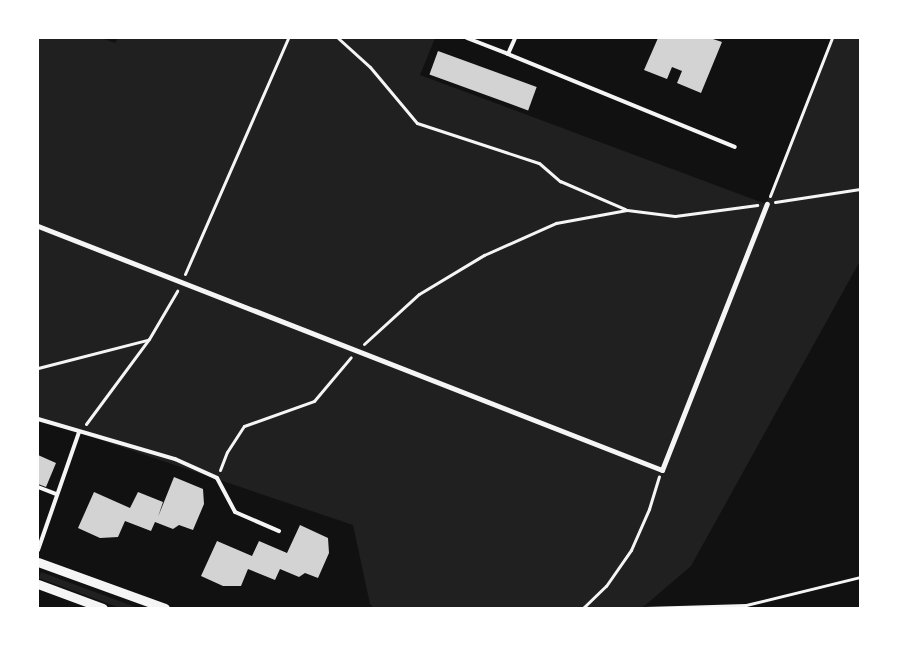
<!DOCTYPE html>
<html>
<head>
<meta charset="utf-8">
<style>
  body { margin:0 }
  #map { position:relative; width:898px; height:646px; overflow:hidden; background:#111; font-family:"Source Sans 3",sans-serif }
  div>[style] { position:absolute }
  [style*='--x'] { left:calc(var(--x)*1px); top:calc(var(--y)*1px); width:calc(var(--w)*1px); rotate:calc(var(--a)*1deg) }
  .green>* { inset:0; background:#202020 }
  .building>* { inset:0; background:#d3d3d3; transform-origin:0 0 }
  .path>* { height:3px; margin:-1.5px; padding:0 1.5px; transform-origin:1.5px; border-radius:1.5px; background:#f5f5f5 }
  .service>* { height:4px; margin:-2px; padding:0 2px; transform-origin:2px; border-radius:2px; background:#f5f5f5 }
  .pedestrian>* { height:5px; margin:-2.5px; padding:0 2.5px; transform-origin:2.5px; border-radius:2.5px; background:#f5f5f5 }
  .tertiary>* { height:9px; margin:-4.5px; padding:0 4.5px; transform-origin:4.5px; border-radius:4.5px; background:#f5f5f5 }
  span { translate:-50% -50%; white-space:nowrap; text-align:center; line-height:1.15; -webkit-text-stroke:6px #fff; paint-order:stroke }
  .frame { position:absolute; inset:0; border:39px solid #fff; pointer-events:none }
</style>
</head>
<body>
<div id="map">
  <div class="green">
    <i style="clip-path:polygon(38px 38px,101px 38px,115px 43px,118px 38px,435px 38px,420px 75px,766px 204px,832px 38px,860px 38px,860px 261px,691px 566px,642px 608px,374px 608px,370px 604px,353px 525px,38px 419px)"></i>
    <i style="clip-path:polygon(41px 572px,138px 608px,120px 608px,39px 578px)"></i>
  </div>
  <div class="building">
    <i style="clip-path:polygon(658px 38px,710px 38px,722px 42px,701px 93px,677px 83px,682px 71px,672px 67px,667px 79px,644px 70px)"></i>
    <i style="left:438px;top:51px;width:105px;height:25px;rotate:20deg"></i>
    <i style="clip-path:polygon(38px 455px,56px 463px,46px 487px,38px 484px)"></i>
    <i style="clip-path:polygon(174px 477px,203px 489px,204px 504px,193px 530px,179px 525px,173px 529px,155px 522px,151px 531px,125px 521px,118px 537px,100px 538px,78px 528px,94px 492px,130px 508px,138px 492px,163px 502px,158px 517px)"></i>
    <i style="clip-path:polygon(300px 525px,328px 538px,329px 553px,318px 578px,305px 573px,299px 577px,280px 569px,275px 580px,248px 569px,241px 586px,223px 586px,201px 576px,217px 541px,252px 556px,259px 541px,287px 553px)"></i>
  </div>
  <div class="path">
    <i style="--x:338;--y:38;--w:43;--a:42.2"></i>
    <i style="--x:370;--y:67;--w:73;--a:50"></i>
    <i style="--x:417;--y:123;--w:128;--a:18.2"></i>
    <i style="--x:539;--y:163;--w:28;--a:41"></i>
    <i style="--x:560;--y:181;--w:71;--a:23.3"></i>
    <i style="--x:770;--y:196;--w:170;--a:-68.6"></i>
    <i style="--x:775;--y:202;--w:86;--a:-8.7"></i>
    <i style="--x:185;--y:274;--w:257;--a:-66.4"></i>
    <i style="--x:364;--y:344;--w:74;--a:-42.3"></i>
    <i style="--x:419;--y:294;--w:76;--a:-31"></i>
    <i style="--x:484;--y:255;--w:79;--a:-24"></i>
    <i style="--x:556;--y:223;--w:72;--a:-10.4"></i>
    <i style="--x:627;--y:210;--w:48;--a:7.1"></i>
    <i style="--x:675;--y:216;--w:83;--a:-7.6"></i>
    <i style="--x:38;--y:368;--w:113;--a:-14.4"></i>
    <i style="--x:86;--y:424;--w:106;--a:-53.5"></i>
    <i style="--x:149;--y:339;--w:56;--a:-59.7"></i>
    <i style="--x:220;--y:470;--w:19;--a:-69"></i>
    <i style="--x:227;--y:452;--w:31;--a:-57"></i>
    <i style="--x:244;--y:426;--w:74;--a:-19.7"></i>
    <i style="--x:314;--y:401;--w:57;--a:-49.9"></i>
    <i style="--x:583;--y:608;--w:32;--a:-44"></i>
    <i style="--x:606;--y:586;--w:44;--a:-55.2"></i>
    <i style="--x:631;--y:550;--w:45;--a:-66.3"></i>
    <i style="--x:649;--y:509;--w:34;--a:-73"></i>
    <i style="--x:645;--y:608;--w:101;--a:-1.7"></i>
    <i style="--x:746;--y:605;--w:117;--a:-13.8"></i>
  </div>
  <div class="service">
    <i style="--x:467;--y:38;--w:44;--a:21.3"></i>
    <i style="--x:508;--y:54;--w:17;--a:-66"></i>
    <i style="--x:508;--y:54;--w:245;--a:22.3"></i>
    <i style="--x:38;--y:419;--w:143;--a:16.3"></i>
    <i style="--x:175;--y:459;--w:46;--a:24.3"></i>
    <i style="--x:217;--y:478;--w:38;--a:62"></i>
    <i style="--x:235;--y:512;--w:48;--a:23.4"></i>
    <i style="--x:38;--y:487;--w:19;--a:21"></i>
    <i style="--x:38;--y:550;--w:125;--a:-70.8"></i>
  </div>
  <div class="pedestrian">
    <i style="--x:38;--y:226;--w:670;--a:21.36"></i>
    <i style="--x:662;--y:470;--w:286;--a:-68.5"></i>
  </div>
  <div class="tertiary">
    <i style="--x:38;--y:562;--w:135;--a:19.9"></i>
    <i style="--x:38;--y:584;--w:69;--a:20.3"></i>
  </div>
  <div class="frame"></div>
</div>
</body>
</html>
